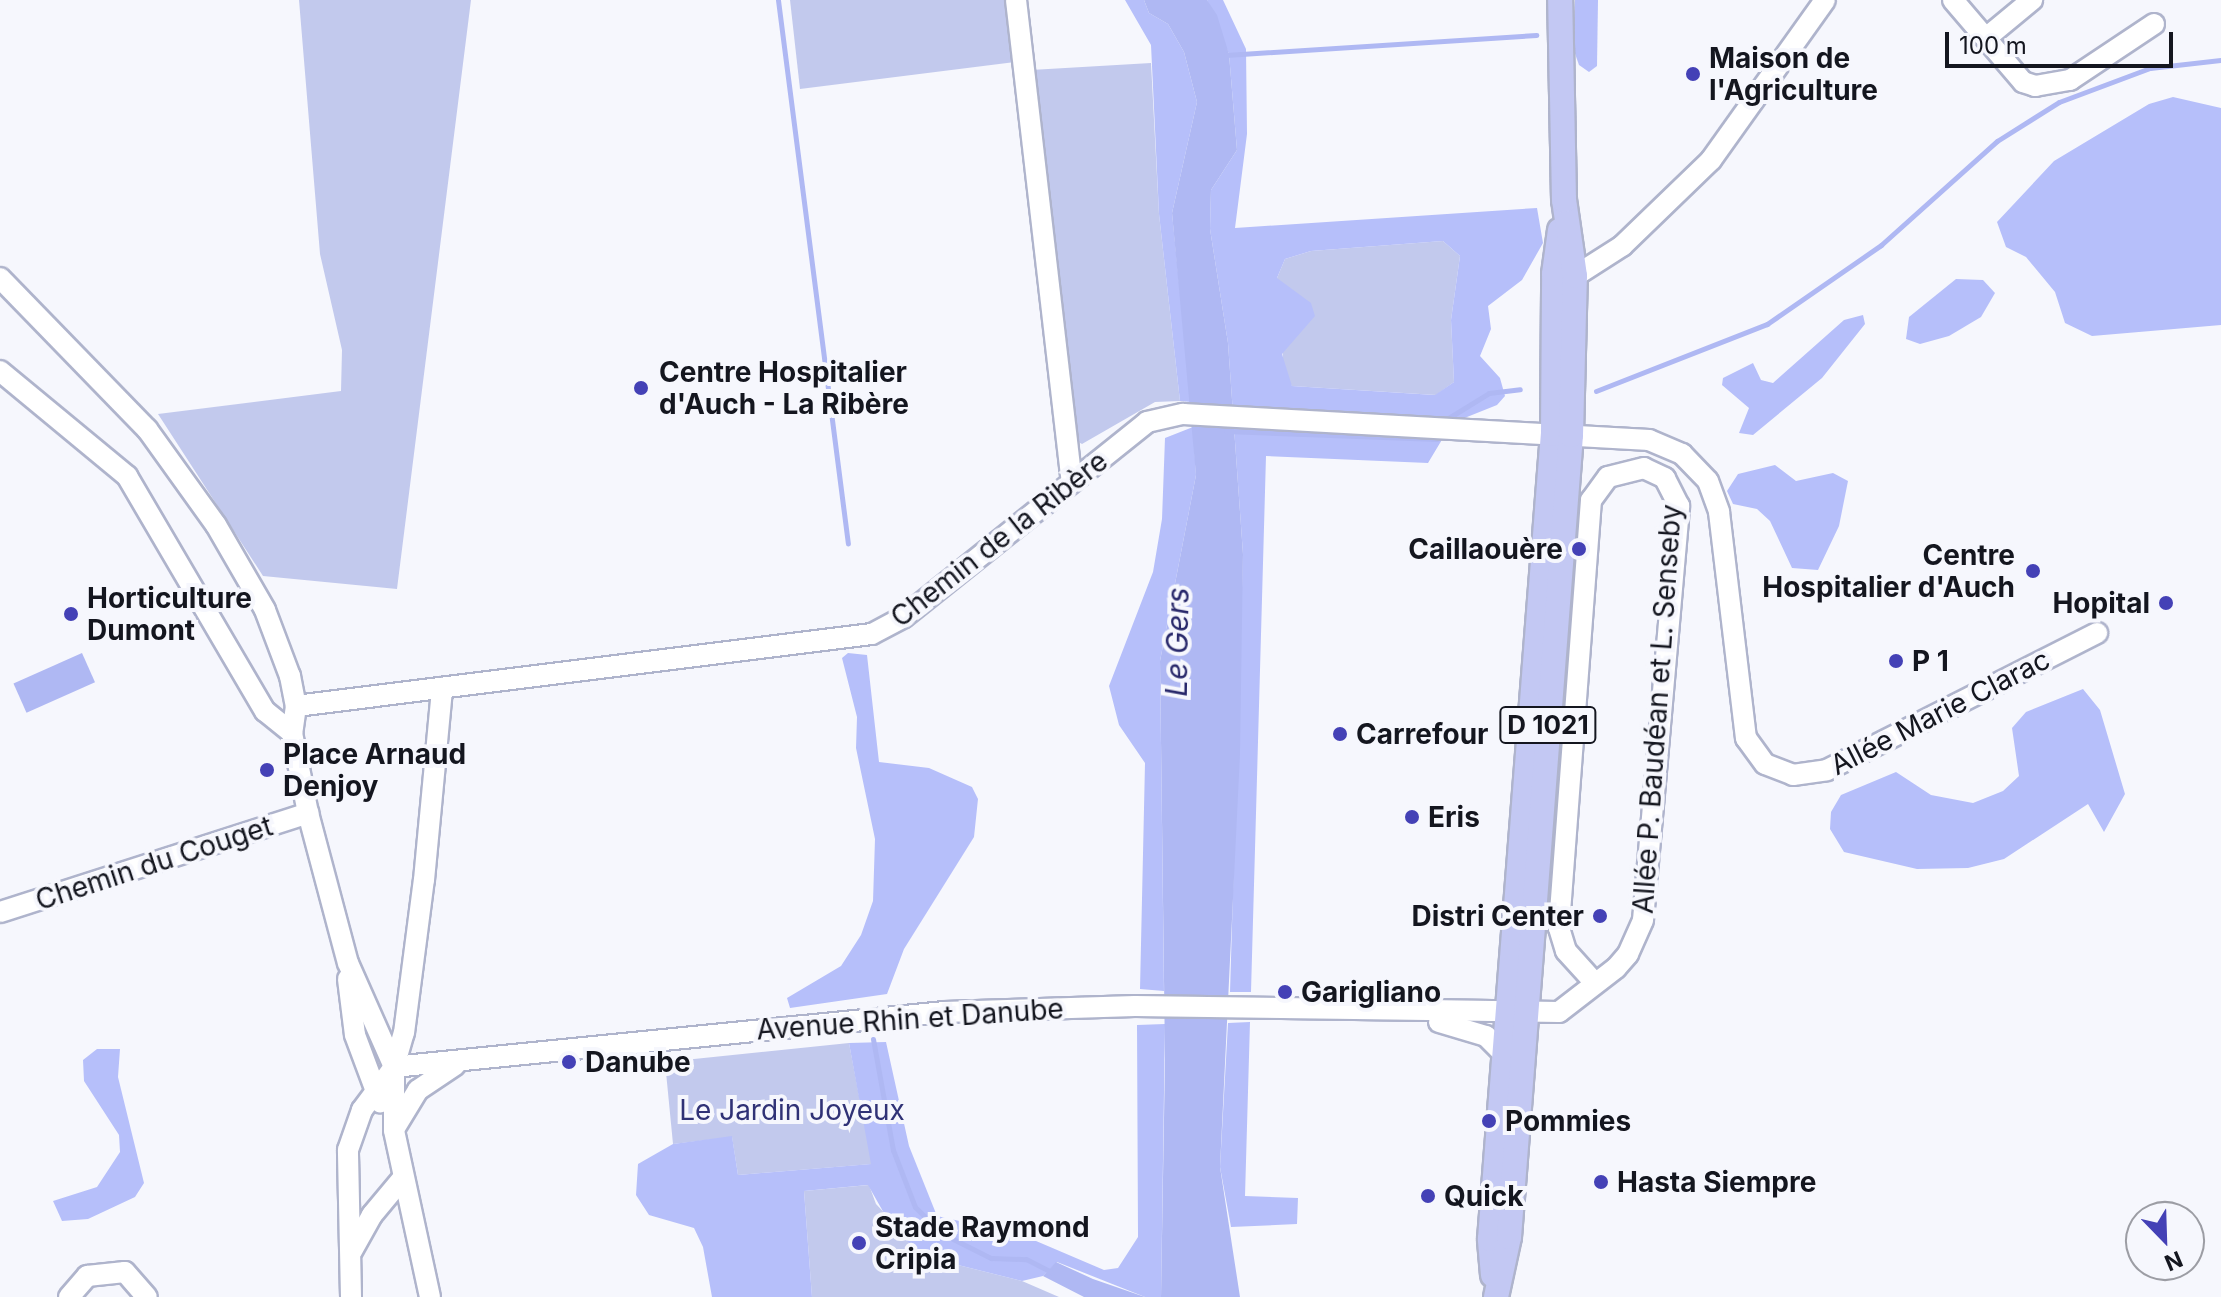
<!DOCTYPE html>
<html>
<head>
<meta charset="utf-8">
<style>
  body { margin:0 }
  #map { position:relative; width:2221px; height:1297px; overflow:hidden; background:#f6f7fd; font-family:Inter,sans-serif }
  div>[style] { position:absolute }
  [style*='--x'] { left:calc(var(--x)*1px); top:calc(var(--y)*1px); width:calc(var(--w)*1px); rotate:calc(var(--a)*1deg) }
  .green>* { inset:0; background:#c2c9ed }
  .forest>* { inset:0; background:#b6bffa }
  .water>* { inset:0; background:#afb8f3; transform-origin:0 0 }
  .stream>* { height:5px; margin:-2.5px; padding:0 2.5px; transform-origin:2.5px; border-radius:2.5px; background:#afb8f3 }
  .roads { filter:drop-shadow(2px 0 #afb4cc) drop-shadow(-2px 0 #afb4cc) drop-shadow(0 2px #afb4cc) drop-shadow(0 -2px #afb4cc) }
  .minor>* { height:20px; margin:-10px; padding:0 10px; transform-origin:10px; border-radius:10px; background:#fff }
  .major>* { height:24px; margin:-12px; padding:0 12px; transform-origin:12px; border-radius:12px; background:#c3c8f3 }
  .dots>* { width:22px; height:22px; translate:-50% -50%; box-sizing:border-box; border:4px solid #f6f7fd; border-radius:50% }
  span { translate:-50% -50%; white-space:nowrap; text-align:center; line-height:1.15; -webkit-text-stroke:8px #f6f7fd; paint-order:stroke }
  .shield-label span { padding:2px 6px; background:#f6f7fd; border:2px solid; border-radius:6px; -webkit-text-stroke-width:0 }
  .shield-label { font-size:26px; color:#14161f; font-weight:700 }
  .poi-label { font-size:28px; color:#14161f; font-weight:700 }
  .left { translate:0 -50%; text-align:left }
  .right { translate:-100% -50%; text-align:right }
  .street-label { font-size:28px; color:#14161f }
  .park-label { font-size:28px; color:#303276 }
  .water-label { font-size:30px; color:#27276a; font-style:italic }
  .north { position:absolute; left:2125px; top:1201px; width:80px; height:80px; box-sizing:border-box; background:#f6f7fd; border:2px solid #9c9da4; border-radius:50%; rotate:157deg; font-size:22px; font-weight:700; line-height:32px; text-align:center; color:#14161f }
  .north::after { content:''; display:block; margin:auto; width:28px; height:36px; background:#4441b6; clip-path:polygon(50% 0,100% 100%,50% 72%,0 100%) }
  .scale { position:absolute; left:1945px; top:32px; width:228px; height:36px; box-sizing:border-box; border:4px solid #14161f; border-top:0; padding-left:10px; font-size:24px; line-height:28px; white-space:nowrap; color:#14161f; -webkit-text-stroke:6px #f6f7fd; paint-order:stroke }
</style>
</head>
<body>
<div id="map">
  <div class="green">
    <i style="clip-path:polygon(299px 0,471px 0,397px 589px,263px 576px,158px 414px,341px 391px,342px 350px,320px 254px)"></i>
    <i style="clip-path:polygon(790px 0,1009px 0,1015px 62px,800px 89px)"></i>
    <i style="clip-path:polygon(1151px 63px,1159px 214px,1180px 401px,1155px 402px,1082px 444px,1075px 440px,1031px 70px)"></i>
    <i style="clip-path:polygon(1443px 241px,1460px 256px,1451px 320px,1454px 382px,1436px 395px,1292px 386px,1284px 373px,1277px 278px,1285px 259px,1311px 251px)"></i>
    <i style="clip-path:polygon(849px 1043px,872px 1164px,738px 1175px,732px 1137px,673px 1144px,665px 1062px)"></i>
    <i style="clip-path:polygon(869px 1185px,876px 1204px,926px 1257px,1022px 1281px,1059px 1297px,812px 1297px,804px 1191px)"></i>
  </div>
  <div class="forest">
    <i style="clip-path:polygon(1125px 0,1144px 0,1149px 13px,1168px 24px,1184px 52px,1197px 102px,1172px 213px,1191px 402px,1180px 401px,1159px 214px,1151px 45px)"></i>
    <i style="clip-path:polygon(evenodd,1207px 0,1223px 0,1246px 49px,1247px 134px,1235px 228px,1537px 208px,1543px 243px,1522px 280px,1488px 306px,1491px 329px,1480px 356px,1500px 378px,1505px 396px,1497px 405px,1452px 423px,1428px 463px,1266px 456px,1251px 992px,1230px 992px,1243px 554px,1228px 343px,1210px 229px,1211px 190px,1237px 150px,1229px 54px,1207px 0,1443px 241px,1460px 256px,1451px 320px,1454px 382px,1435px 395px,1292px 386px,1282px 354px,1315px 316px,1311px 303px,1277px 278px,1285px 259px,1311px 251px,1443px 241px)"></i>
    <i style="clip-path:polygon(1575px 0,1598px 0,1597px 66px,1589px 72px,1579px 65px,1573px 48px)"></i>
    <i style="clip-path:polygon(2173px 97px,2221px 108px,2221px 325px,2092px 336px,2065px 323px,2055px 292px,2026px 257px,2006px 247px,1997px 222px,2054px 161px,2149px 104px)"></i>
    <i style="clip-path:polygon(1956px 279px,1983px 280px,1995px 293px,1981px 317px,1949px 336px,1920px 344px,1906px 339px,1909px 317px)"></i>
    <i style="clip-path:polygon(1863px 315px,1865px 324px,1822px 378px,1753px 435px,1739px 433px,1749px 408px,1722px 385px,1723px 378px,1753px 363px,1761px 380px,1773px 383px,1844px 320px)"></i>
    <i style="clip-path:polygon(1193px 427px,1196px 475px,1160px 661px,1164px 991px,1140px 989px,1145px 763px,1119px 725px,1109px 686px,1153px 572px,1162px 519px,1165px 438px)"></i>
    <i style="clip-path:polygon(1775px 465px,1796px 481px,1833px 473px,1848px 481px,1839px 526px,1818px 570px,1792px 568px,1770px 521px,1757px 509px,1733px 504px,1727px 491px,1738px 474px)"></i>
    <i style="clip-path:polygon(848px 653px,867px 655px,879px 762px,929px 768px,972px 787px,978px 799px,974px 837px,904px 949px,887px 994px,790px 1008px,787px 998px,841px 966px,861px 935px,873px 901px,875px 839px,856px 748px,857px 717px,842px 658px)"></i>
    <i style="clip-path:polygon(2083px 689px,2100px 710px,2125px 794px,2104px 832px,2088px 804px,2004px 859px,1968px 868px,1917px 869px,1844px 852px,1830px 829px,1831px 812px,1841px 795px,1896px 772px,1931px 795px,1973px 803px,2003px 791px,2019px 776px,2012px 728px,2026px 712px)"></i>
    <i style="clip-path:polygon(1250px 1022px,1245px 1196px,1298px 1198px,1297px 1224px,1231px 1227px,1220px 1167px,1228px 1023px)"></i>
    <i style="clip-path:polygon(1165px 1024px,1161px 1297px,1145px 1297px,1057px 1262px,1043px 1276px,1022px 1281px,926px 1257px,893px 1229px,868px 1185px,804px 1191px,812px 1297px,712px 1297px,703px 1247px,694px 1228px,649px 1215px,636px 1195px,638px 1164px,673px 1144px,732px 1136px,738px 1175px,871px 1164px,849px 1043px,886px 1042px,909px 1146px,937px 1216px,1022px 1235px,1104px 1270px,1118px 1268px,1138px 1237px,1137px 1025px)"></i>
    <i style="clip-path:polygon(97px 1049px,120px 1049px,118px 1077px,144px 1183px,135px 1197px,88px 1219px,62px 1221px,53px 1201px,97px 1187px,120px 1152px,119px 1135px,84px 1081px,83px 1060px)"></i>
  </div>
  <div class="water">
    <i style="clip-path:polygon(1144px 0,1207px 0,1217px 15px,1229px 54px,1237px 150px,1211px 190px,1210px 229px,1228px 343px,1243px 554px,1240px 754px,1220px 1167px,1240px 1297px,1161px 1297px,1165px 1059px,1160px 661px,1196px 475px,1172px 213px,1197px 102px,1184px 52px,1168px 24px,1149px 13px)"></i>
    <i style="left:82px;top:653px;width:32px;height:75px;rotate:66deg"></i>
    <i style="clip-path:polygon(1056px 1262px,1093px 1279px,1145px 1297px,1084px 1297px,1043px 1276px)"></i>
  </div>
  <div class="stream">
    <i style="--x:778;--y:0;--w:548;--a:82.67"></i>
    <i style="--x:1226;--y:55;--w:311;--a:-3.7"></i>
    <i style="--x:1596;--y:391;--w:184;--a:-21.4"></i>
    <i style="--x:1767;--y:324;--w:139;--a:-34.7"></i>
    <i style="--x:1881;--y:245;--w:156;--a:-41.9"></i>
    <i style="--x:1997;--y:141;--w:73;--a:-32.2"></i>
    <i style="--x:2059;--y:102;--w:97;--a:-20.5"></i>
    <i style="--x:2150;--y:68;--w:71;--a:-6.4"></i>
    <i style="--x:1442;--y:422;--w:55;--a:-31.7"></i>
    <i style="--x:1489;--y:393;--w:31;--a:-7"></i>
    <i style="--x:1226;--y:431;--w:211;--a:2.2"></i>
    <i style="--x:873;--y:1039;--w:113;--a:79.8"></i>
    <i style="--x:893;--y:1150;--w:61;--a:68.9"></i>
    <i style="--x:915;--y:1207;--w:39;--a:44"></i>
    <i style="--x:943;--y:1234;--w:54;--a:26.6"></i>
    <i style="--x:991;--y:1258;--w:35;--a:2"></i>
    <i style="--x:1026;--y:1259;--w:29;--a:27"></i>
  </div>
  <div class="roads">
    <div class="minor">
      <i style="--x:1016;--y:0;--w:485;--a:83.4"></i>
      <i style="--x:1953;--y:0;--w:108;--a:49.5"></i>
      <i style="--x:2023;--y:82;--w:13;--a:18"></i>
      <i style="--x:2035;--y:86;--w:36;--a:-10"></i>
      <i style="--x:2070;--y:80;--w:101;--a:-33.7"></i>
      <i style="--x:1986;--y:38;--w:60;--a:-39.6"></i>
      <i style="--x:1562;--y:275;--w:13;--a:4"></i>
      <i style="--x:1575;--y:276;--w:56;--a:-32.6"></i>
      <i style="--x:1622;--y:246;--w:124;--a:-44"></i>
      <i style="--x:1711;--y:160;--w:196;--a:-54.5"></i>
      <i style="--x:0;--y:278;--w:211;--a:45.8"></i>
      <i style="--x:147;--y:429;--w:118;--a:54.3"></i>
      <i style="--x:216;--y:525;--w:98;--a:60"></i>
      <i style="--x:265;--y:610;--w:71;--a:69.3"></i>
      <i style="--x:290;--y:676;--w:31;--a:79"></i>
      <i style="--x:296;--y:706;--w:27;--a:98"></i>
      <i style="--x:292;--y:733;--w:82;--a:78.7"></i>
      <i style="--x:308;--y:813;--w:155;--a:75.1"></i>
      <i style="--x:348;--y:963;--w:114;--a:66.1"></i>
      <i style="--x:0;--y:371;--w:165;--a:39.6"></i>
      <i style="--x:127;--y:476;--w:273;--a:59.6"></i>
      <i style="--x:265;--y:711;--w:35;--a:39"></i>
      <i style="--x:296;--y:706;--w:580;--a:-7.13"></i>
      <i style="--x:872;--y:634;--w:36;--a:-28"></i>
      <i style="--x:904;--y:617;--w:312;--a:-38.7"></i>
      <i style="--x:1147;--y:422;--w:37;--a:-13"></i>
      <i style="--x:1183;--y:414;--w:467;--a:3.2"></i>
      <i style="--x:1649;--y:440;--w:36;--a:23"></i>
      <i style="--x:1682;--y:454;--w:37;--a:46"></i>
      <i style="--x:1708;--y:481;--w:33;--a:70"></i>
      <i style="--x:1719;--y:512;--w:228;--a:83.2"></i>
      <i style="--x:1746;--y:738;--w:32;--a:54"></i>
      <i style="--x:1765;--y:764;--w:30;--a:21"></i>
      <i style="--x:1793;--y:775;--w:34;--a:-8"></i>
      <i style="--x:1827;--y:770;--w:303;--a:-26.9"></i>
      <i style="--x:0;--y:912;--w:324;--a:-17.8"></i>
      <i style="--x:348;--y:979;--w:56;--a:82.9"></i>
      <i style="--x:355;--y:1035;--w:72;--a:69.5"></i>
      <i style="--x:1439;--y:1022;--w:49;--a:16.6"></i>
      <i style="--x:1486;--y:1036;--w:25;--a:45"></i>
      <i style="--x:394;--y:1067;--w:553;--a:-5.71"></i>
      <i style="--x:944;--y:1012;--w:191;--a:-1.8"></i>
      <i style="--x:1135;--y:1006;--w:424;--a:0.8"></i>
      <i style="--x:1559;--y:1012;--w:72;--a:-37.7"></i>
      <i style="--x:1616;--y:968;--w:18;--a:-49"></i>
      <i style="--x:1628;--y:954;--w:37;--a:-66"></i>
      <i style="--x:1643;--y:920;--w:416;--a:-85"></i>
      <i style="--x:1679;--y:506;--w:31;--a:-117"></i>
      <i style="--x:1665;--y:478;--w:23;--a:-155"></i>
      <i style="--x:1644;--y:468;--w:37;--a:166"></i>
      <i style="--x:1608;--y:477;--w:29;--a:126"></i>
      <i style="--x:1591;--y:500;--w:429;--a:94.3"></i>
      <i style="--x:1559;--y:928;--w:24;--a:73"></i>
      <i style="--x:1566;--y:951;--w:43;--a:47.8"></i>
      <i style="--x:396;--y:1126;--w:42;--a:-58.6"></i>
      <i style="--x:418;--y:1090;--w:45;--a:-34"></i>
      <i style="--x:352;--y:1251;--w:41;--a:-60.9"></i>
      <i style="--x:372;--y:1215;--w:47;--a:-50.2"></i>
      <i style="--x:69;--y:1297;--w:28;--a:-49"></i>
      <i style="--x:87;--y:1276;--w:38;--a:-6"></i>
      <i style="--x:125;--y:1272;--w:33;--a:49"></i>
      <i style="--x:351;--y:1297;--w:147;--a:-91.2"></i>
      <i style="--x:348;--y:1150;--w:42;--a:-70.7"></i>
      <i style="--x:362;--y:1110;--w:54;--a:-53.3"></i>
      <i style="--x:430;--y:1297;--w:171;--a:-102.2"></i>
      <i style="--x:394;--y:1130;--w:63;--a:-90"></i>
      <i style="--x:394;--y:1067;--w:35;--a:-74"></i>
      <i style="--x:404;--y:1033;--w:154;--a:-82.6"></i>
      <i style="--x:424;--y:880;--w:193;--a:-84.6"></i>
    </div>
    <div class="major">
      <i style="--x:1493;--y:1275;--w:36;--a:-95"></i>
      <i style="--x:1490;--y:1239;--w:807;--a:-85.53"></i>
      <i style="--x:1553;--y:434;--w:160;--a:-89.6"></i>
      <i style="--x:1554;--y:274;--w:44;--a:-82.2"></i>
      <i style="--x:1496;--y:1297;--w:61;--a:-77.8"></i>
      <i style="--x:1509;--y:1237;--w:804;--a:-85.58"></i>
      <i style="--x:1571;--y:435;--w:159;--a:-88.6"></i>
      <i style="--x:1575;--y:276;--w:77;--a:-98.2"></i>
      <i style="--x:1564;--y:200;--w:200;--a:-91.1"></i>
    </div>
  </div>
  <div class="dots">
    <i style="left:1693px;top:74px;background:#4441b6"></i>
    <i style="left:641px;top:388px;background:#4441b6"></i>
    <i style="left:1579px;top:549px;background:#4441b6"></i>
    <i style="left:2033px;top:571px;background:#4441b6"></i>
    <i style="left:2166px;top:603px;background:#4441b6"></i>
    <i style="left:71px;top:614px;background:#4441b6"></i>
    <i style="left:1896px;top:661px;background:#4441b6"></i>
    <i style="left:1340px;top:734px;background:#4441b6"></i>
    <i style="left:267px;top:770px;background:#4441b6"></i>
    <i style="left:1412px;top:817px;background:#4441b6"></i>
    <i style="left:1600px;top:916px;background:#4441b6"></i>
    <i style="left:1285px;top:992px;background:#4441b6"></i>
    <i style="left:569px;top:1062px;background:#4441b6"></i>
    <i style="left:1489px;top:1121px;background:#4441b6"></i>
    <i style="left:1601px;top:1182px;background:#4441b6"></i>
    <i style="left:1428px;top:1196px;background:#4441b6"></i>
    <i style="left:859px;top:1243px;background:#4441b6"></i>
  </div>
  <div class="shield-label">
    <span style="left:1548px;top:725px">D 1021</span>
  </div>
  <div class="poi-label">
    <span class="left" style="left:1709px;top:74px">Maison de<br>l'Agriculture</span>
    <span class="left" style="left:659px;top:388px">Centre Hospitalier<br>d'Auch - La Ribère</span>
    <span class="right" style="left:1563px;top:549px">Caillaouère</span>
    <span class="right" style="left:2015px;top:571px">Centre<br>Hospitalier d'Auch</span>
    <span class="left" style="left:87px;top:614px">Horticulture<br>Dumont</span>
    <span class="right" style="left:2150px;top:603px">Hopital</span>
    <span class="left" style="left:1912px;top:661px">P 1</span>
    <span class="left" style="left:1356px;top:734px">Carrefour</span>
    <span class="left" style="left:283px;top:770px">Place Arnaud<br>Denjoy</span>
    <span class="left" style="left:1428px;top:817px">Eris</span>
    <span class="right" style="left:1584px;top:916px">Distri Center</span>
    <span class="left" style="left:1301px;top:992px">Garigliano</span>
    <span class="left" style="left:585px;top:1062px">Danube</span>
    <span class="left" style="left:1505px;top:1121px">Pommies</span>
    <span class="left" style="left:1617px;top:1182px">Hasta Siempre</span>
    <span class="left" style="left:1444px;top:1196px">Quick</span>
    <span class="left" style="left:875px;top:1243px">Stade Raymond<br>Cripia</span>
  </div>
  <div class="street-label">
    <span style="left:999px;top:539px;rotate:-38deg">Chemin de la Ribère</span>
    <span style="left:1657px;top:709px;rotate:-86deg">Allée P. Baudéan et L. Senseby</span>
    <span style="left:1940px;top:712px;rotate:-27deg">Allée Marie Clarac</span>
    <span style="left:154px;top:863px;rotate:-18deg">Chemin du Couget</span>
    <span style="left:910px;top:1019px;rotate:-4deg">Avenue Rhin et Danube</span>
  </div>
  <div class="park-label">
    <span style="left:792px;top:1110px">Le Jardin Joyeux</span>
  </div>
  <div class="water-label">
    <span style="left:1177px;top:642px;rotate:-89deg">Le Gers</span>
  </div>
  <div class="north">N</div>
  <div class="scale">100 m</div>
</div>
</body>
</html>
